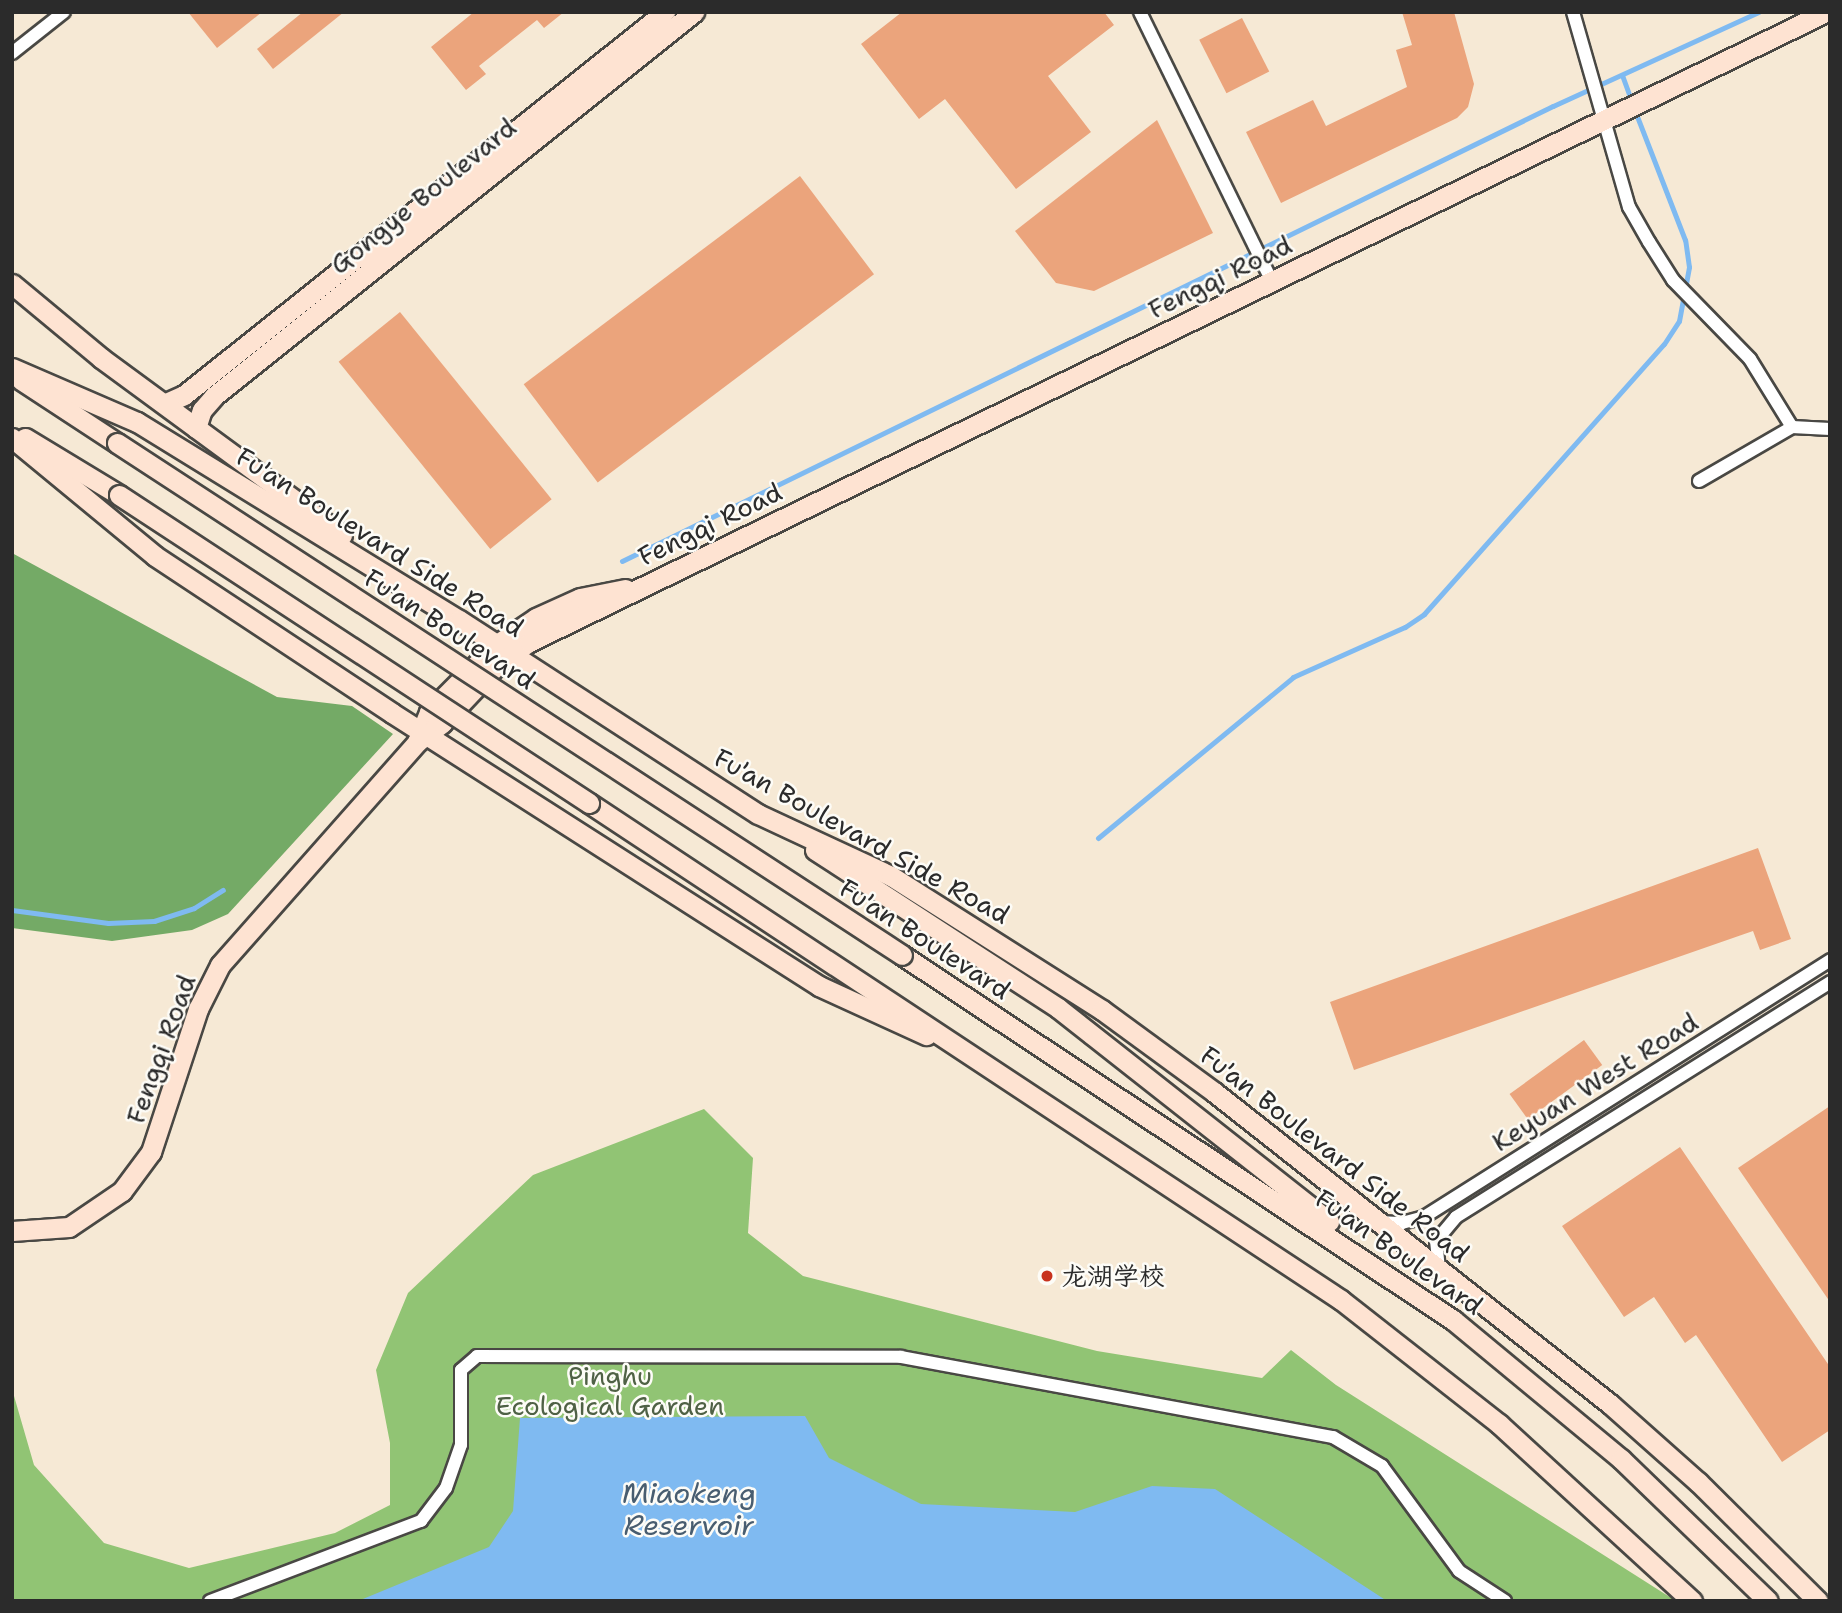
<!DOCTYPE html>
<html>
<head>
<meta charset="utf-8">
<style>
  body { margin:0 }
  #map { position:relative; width:1842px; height:1613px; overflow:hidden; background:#f6e9d5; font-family:"Shantell Sans","LXGW WenKai TC",sans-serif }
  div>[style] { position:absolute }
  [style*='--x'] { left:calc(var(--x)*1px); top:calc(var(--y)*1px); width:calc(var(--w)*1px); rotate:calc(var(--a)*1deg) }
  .green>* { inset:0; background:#91c474 }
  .forest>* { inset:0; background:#74aa66 }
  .water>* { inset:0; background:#7fbaf1 }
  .stream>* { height:5px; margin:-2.5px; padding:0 2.5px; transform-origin:2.5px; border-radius:2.5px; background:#7fbaf1 }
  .building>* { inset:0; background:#eba47c; transform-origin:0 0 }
  .roads { filter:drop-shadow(2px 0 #494844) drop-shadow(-2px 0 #494844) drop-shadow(0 2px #494844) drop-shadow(0 -2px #494844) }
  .street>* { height:12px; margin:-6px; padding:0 6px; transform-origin:6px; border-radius:6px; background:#fff }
  .secondary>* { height:19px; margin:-9.5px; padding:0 9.5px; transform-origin:9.5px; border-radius:9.5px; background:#fee3d2 }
  .bridges { filter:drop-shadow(2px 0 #494844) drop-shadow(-2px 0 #494844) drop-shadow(0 2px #494844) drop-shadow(0 -2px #494844) }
  .secondary-bridge>* { height:19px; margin:-9.5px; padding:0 9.5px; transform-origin:9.5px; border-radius:9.5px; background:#fee3d2 }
  .dots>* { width:19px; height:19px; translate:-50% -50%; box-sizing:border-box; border:4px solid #fdfcf7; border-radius:50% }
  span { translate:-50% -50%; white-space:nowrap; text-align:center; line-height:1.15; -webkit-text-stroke:5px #fdfcf7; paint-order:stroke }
  .street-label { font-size:26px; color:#2b2b2b }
  .poi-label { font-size:26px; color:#2b2b2b }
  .left { translate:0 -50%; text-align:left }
  .park-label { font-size:26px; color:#4f6145 }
  .water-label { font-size:28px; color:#485d70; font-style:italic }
  .frame { position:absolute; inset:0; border:14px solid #2b2b2b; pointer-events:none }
</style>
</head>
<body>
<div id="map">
  <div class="green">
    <i style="clip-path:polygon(704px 1109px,753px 1158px,748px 1233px,803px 1276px,1097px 1351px,1262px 1378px,1291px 1350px,1336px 1385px,1676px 1601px,12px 1601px,12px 1389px,34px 1465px,104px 1543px,189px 1568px,335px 1533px,390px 1505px,390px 1443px,376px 1370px,408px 1293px,533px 1175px)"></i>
  </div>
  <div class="forest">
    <i style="clip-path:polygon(12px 553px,277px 697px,352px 706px,393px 734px,228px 914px,192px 930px,112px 941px,12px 928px)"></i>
  </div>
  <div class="water">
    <i style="clip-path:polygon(805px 1416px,829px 1458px,921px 1504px,1075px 1512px,1152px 1486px,1215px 1489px,1387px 1601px,358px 1601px,489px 1547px,513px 1511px,520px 1418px)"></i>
  </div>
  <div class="stream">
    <i style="--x:1622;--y:75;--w:29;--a:70"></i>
    <i style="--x:622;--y:561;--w:1036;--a:-26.05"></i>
    <i style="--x:1553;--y:106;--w:226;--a:-24.6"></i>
    <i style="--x:1098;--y:838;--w:253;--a:-39.5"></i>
    <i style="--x:1293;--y:677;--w:123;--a:-24.1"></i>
    <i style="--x:1405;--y:627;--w:23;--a:-34"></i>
    <i style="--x:1424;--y:614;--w:361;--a:-48.4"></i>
    <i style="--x:1664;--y:344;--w:27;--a:-57"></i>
    <i style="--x:1679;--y:321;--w:55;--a:-79.5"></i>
    <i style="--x:1689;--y:267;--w:27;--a:-98"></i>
    <i style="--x:1685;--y:240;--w:138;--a:-111.2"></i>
    <i style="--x:12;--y:910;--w:97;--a:7.7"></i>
    <i style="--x:108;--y:923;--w:46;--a:-2.5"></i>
    <i style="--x:154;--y:921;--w:42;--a:-18"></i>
    <i style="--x:194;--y:908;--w:34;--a:-32"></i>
  </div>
  <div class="building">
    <i style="clip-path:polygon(188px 12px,262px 12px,217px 48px)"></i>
    <i style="clip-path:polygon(303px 12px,344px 12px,273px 69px,257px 49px)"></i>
    <i style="clip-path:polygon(474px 12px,564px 12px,544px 28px,537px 20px,479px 66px,486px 74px,466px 90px,431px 47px)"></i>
    <i style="clip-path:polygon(902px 12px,1104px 12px,1114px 25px,1048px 76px,1091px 132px,1016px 189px,945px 99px,919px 119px,861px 44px)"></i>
    <i style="clip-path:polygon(1402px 12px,1454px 12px,1474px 84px,1468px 107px,1457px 118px,1281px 203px,1246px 132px,1313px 100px,1326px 126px,1407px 87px,1396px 50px,1412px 45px)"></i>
    <i style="left:1242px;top:18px;width:60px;height:48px;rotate:63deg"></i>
    <i style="clip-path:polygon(1157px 120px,1213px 233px,1094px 291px,1056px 283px,1015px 231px)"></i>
    <i style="left:800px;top:176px;width:123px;height:346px;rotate:53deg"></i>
    <i style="left:400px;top:312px;width:241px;height:79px;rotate:51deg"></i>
    <i style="clip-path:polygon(1758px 848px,1791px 939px,1760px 950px,1753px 931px,1354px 1070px,1330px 1002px)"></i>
    <i style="left:1584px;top:1040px;width:31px;height:92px;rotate:54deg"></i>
    <i style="clip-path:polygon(1830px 1106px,1830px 1302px,1738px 1168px)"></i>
    <i style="clip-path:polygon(1680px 1147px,1830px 1367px,1830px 1430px,1782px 1462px,1696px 1335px,1685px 1343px,1654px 1297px,1624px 1317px,1562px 1226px)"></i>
  </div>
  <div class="roads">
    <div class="street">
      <i style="--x:1140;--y:12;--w:300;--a:63.9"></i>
      <i style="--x:1573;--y:12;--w:203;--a:74"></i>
      <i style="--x:1629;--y:207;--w:40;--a:60.3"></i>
      <i style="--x:1649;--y:242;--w:45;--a:57.7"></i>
      <i style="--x:1673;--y:280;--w:110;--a:45.7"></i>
      <i style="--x:1750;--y:359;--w:80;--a:58.3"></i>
      <i style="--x:1792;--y:427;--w:38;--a:3"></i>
      <i style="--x:12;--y:53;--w:66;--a:-38.3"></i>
      <i style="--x:1699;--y:481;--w:108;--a:-30.1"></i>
      <i style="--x:1380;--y:1222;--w:22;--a:3"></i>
      <i style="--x:1402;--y:1223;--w:23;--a:-15"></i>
      <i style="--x:1424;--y:1217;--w:481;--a:-32.3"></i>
      <i style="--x:1439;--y:1269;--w:28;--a:-96"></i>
      <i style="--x:1436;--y:1241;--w:31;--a:-50"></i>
      <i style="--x:1456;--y:1217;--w:442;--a:-32.1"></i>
      <i style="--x:210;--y:1601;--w:226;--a:-20.8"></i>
      <i style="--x:421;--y:1521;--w:41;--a:-52.9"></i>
      <i style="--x:446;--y:1488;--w:46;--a:-70.8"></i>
      <i style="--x:461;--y:1445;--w:75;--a:-90"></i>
      <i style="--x:461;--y:1370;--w:21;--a:-41"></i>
      <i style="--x:477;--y:1356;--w:424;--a:0.1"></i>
      <i style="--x:901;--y:1357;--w:439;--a:10.5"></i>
      <i style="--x:1333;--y:1437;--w:57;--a:30.6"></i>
      <i style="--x:1382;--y:1466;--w:130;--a:53.7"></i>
      <i style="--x:1459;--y:1571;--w:55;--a:33.1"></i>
    </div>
    <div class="secondary">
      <i style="--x:12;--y:284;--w:116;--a:39.7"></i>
      <i style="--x:101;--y:358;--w:299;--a:36.3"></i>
      <i style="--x:12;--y:368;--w:136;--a:23.4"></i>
      <i style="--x:137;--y:422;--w:378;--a:31.6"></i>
      <i style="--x:459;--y:620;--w:356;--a:33"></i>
      <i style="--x:758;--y:814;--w:147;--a:25"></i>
      <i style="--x:891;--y:876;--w:250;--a:32.4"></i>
      <i style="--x:1102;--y:1010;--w:139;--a:36.2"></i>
      <i style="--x:1214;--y:1092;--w:504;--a:38.23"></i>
      <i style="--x:1610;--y:1404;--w:118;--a:41.6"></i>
      <i style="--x:1698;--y:1482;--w:169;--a:44.8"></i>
      <i style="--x:21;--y:380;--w:115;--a:33.3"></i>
      <i style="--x:164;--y:404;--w:22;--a:-24"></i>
      <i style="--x:184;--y:395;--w:615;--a:-38.53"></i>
      <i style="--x:196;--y:428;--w:19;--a:-72"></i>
      <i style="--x:202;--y:410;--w:18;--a:-49"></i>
      <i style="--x:214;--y:396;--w:615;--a:-38.66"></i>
      <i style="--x:12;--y:438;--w:185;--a:39.5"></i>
      <i style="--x:155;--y:556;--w:284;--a:33.5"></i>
      <i style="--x:392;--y:713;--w:507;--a:32.59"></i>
      <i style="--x:819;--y:986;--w:118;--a:24.6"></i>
      <i style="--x:25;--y:438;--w:110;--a:31.2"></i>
      <i style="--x:417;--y:742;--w:32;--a:-68"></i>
      <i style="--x:429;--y:712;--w:95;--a:-45"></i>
      <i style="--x:496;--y:645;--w:48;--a:-34"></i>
      <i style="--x:536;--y:618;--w:48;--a:-24.4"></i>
      <i style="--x:580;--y:598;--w:46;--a:-11.3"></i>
      <i style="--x:589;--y:803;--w:901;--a:33.46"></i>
      <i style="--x:1341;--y:1300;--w:201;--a:38.1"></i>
      <i style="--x:1499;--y:1424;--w:262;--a:42.5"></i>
      <i style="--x:815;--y:850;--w:290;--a:33"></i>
      <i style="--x:1058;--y:1008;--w:345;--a:38.2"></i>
      <i style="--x:902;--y:955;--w:661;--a:33.52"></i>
      <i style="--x:1453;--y:1320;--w:218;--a:39.6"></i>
      <i style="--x:1621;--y:1459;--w:204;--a:44"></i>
      <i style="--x:12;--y:1231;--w:57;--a:-4"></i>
      <i style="--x:69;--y:1227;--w:64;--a:-34.2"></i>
      <i style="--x:122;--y:1191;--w:49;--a:-53.4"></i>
      <i style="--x:151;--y:1152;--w:151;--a:-71.8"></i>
      <i style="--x:198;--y:1009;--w:49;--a:-63.4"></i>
      <i style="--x:220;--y:965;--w:298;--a:-48.5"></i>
      <i style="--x:417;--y:742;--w:31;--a:-37"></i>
      <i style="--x:442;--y:723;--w:80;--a:-46.5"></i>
      <i style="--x:497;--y:665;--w:39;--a:-36"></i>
      <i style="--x:529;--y:642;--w:1442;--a:-25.91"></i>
    </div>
  </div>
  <div class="bridges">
    <div class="secondary-bridge">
      <i style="--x:117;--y:443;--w:937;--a:33.11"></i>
      <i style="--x:119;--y:495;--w:562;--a:33.24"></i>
    </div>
  </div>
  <div class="dots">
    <i style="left:1047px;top:1276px;background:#c8321e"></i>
  </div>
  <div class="street-label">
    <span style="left:423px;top:196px;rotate:-39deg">Gongye Boulevard</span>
    <span style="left:1220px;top:277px;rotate:-26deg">Fengqi Road</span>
    <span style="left:710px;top:524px;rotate:-26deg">Fengqi Road</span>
    <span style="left:380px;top:542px;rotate:32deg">Fu'an Boulevard Side Road</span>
    <span style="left:450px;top:629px;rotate:33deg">Fu'an Boulevard</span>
    <span style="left:862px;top:836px;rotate:29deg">Fu'an Boulevard Side Road</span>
    <span style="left:925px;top:939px;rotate:33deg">Fu'an Boulevard</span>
    <span style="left:161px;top:1049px;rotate:-70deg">Fengqi Road</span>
    <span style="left:1595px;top:1082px;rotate:-32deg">Keyuan West Road</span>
    <span style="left:1335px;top:1154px;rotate:38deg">Fu'an Boulevard Side Road</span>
    <span style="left:1399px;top:1252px;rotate:35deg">Fu'an Boulevard</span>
  </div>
  <div class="poi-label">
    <span class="left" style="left:1061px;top:1276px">龙湖学校</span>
  </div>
  <div class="park-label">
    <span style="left:610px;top:1391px">Pinghu<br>Ecological Garden</span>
  </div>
  <div class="water-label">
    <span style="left:689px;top:1509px">Miaokeng<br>Reservoir</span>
  </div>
  <div class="frame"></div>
</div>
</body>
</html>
